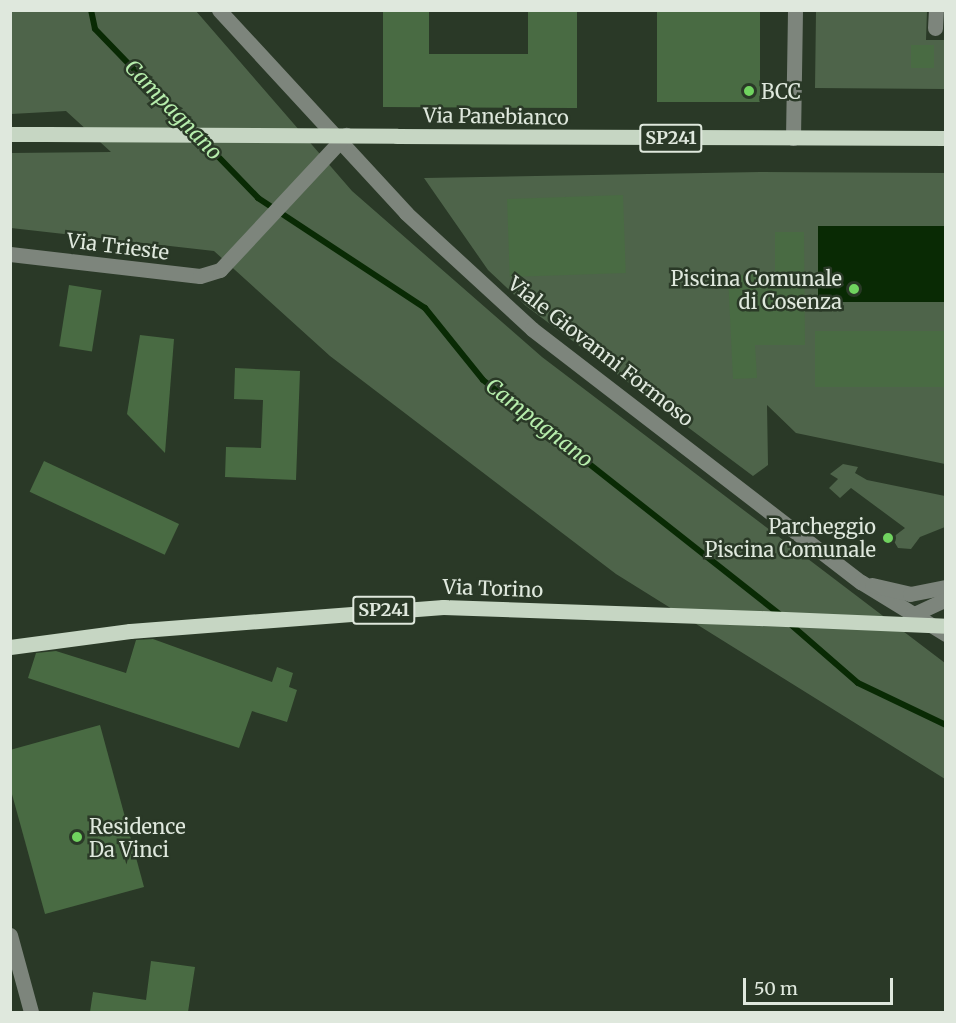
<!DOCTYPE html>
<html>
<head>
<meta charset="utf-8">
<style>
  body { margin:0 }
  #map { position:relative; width:956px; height:1023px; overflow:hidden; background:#2a3927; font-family:Merriweather,serif }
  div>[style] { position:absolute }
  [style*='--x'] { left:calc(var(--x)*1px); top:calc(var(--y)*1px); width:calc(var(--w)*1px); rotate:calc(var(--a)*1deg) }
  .green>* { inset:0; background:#4e644a }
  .water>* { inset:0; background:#092a04; transform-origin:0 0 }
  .stream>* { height:6px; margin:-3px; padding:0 3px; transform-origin:3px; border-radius:3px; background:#092a04 }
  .building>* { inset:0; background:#496b43; transform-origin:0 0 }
  .minor>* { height:15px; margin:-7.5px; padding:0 7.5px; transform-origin:7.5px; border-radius:7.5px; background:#7d857c }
  .major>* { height:15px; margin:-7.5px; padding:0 7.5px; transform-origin:7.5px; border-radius:7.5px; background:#c6d6c3 }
  .minor-bridge>* { height:15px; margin:-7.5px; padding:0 7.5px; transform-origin:7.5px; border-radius:7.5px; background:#7d857c }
  .major-bridge>* { height:15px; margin:-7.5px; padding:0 7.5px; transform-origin:7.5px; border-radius:7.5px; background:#c6d6c3 }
  .dots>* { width:16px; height:16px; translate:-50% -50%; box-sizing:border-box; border:3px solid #2a3927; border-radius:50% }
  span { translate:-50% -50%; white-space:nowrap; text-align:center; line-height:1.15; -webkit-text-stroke:5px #2a3927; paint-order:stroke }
  .shield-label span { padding:2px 4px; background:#2a3927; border:2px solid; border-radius:4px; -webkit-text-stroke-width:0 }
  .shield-label { font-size:18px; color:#dfe8dd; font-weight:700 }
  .poi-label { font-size:20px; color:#dfe8dd }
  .left { translate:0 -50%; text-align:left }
  .right { translate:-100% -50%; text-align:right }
  .street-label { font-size:20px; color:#dfe8dd }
  .water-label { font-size:21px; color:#b6edac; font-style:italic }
  .frame { position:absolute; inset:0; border:12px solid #dfe8dd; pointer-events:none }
  .scale { position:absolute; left:743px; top:978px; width:150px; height:27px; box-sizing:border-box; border:3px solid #dfe8dd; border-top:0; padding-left:8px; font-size:18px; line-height:21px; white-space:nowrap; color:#dfe8dd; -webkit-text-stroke:4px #2a3927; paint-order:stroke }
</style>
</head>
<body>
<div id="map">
  <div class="green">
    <i style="clip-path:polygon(11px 11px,196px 11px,352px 191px,542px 357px,945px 663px,945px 779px,616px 574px,330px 356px,214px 251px,11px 228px,10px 153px,111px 152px,66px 111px,11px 114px)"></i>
    <i style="clip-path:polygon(816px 11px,927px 11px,926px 40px,945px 40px,944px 89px,815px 88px)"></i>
    <i style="clip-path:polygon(760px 172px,945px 173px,945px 464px,796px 433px,767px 405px,768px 465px,753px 476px,526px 306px,488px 270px,424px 178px)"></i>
    <i style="clip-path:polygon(843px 464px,858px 467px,855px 473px,867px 480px,945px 496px,945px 527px,920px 537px,911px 549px,898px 548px,892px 538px,905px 528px,851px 488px,840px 498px,829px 488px,838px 479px,830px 474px)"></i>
  </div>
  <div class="water">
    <i style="left:945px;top:226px;width:76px;height:127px;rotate:90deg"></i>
  </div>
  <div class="stream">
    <i style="--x:91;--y:10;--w:19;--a:78"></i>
    <i style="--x:95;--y:29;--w:235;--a:46"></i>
    <i style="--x:258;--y:198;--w:200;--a:33.4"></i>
    <i style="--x:425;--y:308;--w:92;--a:51.1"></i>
    <i style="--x:483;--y:380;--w:381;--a:38.3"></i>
    <i style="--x:789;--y:623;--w:91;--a:41"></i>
    <i style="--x:858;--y:683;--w:98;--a:25.5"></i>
  </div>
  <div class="building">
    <i style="clip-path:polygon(528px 10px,577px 10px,577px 108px,383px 107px,383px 12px,429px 12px,429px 54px,528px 54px)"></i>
    <i style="left:657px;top:10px;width:103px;height:92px"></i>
    <i style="left:911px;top:45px;width:23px;height:23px"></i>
    <i style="left:623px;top:195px;width:78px;height:116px;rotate:88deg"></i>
    <i style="clip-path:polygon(775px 232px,804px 232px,805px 345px,755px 345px,757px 378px,733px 379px,728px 276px,775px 273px)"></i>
    <i style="left:69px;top:285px;width:33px;height:62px;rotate:9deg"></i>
    <i style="left:815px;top:331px;width:130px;height:56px"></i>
    <i style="clip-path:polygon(140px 335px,174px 339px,165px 453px,127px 414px)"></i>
    <i style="clip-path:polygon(235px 368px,300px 371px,296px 480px,225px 477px,226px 447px,261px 448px,263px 400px,234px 399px)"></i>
    <i style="left:44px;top:461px;width:149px;height:34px;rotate:25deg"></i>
    <i style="clip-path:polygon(153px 639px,272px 682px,277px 667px,293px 673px,289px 687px,297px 690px,287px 722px,252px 711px,239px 748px,28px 678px,36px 653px,56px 651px,126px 673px,136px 640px)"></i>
    <i style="clip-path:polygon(100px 725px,144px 887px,45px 914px,10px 787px,10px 750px)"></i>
    <i style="clip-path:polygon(151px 961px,195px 967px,188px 1012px,90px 1012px,93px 992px,146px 1000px)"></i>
  </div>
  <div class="minor">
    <i style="--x:219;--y:10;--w:276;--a:47.3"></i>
    <i style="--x:406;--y:213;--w:171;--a:42.6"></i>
    <i style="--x:532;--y:329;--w:415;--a:37.6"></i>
    <i style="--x:861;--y:582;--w:100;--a:31.5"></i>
    <i style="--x:935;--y:28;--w:18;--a:-87"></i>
    <i style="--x:793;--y:138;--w:128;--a:-89.1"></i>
    <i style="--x:10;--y:254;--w:191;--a:6.6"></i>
    <i style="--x:200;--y:276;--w:21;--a:-17"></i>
    <i style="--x:872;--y:585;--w:39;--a:13"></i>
    <i style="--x:910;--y:594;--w:37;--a:-11"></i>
    <i style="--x:912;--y:615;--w:38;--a:-25"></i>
    <i style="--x:10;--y:935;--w:80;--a:74.7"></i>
  </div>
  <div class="major">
    <i style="--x:10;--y:134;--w:36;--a:0"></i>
    <i style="--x:397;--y:136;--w:549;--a:0.21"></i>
    <i style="--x:10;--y:647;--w:121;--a:-7.6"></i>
    <i style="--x:130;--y:631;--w:314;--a:-4.4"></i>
    <i style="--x:443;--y:607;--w:316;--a:2"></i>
  </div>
  <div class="minor-bridge">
    <i style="--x:220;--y:270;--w:185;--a:-47"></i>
  </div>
  <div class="major-bridge">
    <i style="--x:46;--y:134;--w:351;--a:0.3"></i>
    <i style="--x:759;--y:618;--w:187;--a:2.4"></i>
  </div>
  <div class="dots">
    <i style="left:749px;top:91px;background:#70d35f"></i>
    <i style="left:854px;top:289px;background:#70d35f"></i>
    <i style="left:888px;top:538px;background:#70d35f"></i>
    <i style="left:77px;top:837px;background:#70d35f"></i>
  </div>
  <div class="shield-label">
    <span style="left:671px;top:138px">SP241</span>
    <span style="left:384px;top:610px">SP241</span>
  </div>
  <div class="poi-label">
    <span class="left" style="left:761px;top:91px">BCC</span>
    <span class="right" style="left:842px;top:290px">Piscina Comunale<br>di Cosenza</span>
    <span class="right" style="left:876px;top:538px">Parcheggio<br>Piscina Comunale</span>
    <span class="left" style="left:89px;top:838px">Residence<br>Da Vinci</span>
  </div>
  <div class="street-label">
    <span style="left:496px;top:116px;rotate:1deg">Via Panebianco</span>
    <span style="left:118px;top:246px;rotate:7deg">Via Trieste</span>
    <span style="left:601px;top:351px;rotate:38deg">Viale Giovanni Formoso</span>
    <span style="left:493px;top:588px;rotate:2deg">Via Torino</span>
  </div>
  <div class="water-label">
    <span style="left:173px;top:110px;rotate:46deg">Campagnano</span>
    <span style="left:539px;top:423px;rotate:38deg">Campagnano</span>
  </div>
  <div class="frame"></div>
  <div class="scale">50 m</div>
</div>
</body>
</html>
